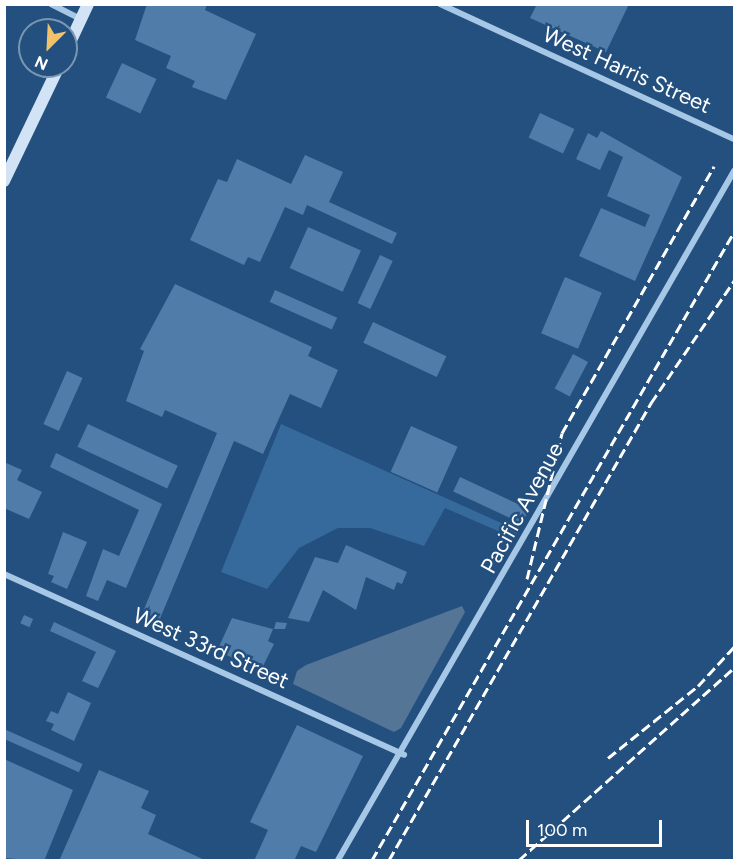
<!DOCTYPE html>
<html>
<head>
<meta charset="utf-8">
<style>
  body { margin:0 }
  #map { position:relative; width:739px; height:865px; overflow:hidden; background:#23507e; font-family:Figtree,sans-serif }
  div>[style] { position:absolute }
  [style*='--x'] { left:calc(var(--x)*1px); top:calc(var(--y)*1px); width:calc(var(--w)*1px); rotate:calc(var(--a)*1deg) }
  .green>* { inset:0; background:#366a9c }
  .water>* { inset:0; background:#557597 }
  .building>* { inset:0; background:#507ca9; transform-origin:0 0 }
  .street>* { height:6px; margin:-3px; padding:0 3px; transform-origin:3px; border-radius:3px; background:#a7c7e6 }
  .secondary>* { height:12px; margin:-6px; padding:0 6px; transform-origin:6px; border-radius:6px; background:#d1e3f5 }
  .rail>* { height:3px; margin-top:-1.5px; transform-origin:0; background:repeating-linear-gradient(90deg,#fff 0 10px,transparent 0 14.5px) }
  span { translate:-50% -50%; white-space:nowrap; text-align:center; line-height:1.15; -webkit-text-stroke:5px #23507e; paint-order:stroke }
  .street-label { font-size:22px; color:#fff }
  .frame { position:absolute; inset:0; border:6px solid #fff; pointer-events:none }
  .north { position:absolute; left:18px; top:18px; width:60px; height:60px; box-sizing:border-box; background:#23507e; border:2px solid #7b96b2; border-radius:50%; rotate:204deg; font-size:16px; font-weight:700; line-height:24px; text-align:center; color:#fff }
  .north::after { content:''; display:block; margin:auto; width:21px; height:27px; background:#f1c26a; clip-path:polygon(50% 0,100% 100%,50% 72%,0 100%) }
  .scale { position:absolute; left:526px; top:820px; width:136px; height:27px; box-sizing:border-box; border:3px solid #fff; border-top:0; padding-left:8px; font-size:18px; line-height:21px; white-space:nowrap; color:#fff; -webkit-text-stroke:4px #23507e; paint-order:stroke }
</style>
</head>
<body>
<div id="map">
  <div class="green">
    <i style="clip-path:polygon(281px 424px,519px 531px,514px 538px,445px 508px,424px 546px,370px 528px,338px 528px,299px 548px,267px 589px,221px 572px)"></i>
  </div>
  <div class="water">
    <i style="clip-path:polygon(462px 606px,465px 612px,401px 728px,394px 732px,293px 684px,297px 671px,306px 665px)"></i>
  </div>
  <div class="building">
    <i style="clip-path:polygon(147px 4px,207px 4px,205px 10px,256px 34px,226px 100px,192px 87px,195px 81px,166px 68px,171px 56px,135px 40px)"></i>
    <i style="clip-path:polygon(537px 4px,629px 4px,606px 52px,530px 18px)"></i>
    <i style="left:122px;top:63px;width:38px;height:38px;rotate:25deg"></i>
    <i style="left:540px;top:113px;width:38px;height:27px;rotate:25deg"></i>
    <i style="clip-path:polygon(601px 131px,682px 177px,635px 281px,579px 256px,601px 208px,645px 227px,650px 215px,607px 196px,623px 157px,609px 150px,600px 170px,576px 159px,588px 133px,597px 138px)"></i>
    <i style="clip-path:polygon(305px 155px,343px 172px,329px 202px,397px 233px,392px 244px,307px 205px,303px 215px,285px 207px,260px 262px,248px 257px,244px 265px,190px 240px,218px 179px,227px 182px,237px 159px,291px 184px)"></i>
    <i style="left:308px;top:227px;width:58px;height:45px;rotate:24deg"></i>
    <i style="left:380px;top:255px;width:14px;height:53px;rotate:25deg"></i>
    <i style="left:565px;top:277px;width:40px;height:61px;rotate:23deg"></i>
    <i style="clip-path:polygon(175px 284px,312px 347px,308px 356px,338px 370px,321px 408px,290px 394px,263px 454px,234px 441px,159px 621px,142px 614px,217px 433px,165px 410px,162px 417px,126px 401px,144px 351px,140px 349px)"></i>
    <i style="left:275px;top:290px;width:68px;height:13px;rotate:24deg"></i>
    <i style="left:373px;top:322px;width:81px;height:23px;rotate:25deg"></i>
    <i style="left:573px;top:354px;width:17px;height:39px;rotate:28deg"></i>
    <i style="left:67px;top:371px;width:17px;height:58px;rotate:24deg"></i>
    <i style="left:88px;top:424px;width:99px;height:25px;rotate:25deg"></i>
    <i style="left:411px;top:426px;width:51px;height:50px;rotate:24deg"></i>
    <i style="clip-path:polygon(56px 453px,162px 504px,126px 588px,107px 580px,98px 601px,86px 596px,103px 549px,119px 556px,139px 510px,50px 467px)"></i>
    <i style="clip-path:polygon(4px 462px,22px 470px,17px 480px,42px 492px,29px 519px,4px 508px)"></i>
    <i style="left:460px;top:477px;width:76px;height:16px;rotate:25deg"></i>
    <i style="clip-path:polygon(63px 532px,87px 542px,67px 589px,51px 582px,54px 576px,48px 574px)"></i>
    <i style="clip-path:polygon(346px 545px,407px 572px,402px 584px,397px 582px,394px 590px,366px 577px,356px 610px,323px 590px,309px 622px,288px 618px,315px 557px,338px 563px)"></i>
    <i style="left:24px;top:615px;width:10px;height:9px;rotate:24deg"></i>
    <i style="clip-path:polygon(232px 618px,273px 629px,268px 641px,274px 644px,261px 670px,217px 651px)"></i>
    <i style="clip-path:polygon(54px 622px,116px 651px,98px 688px,82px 681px,96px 652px,50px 631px)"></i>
    <i style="clip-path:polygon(276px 622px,287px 623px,285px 629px,274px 629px)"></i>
    <i style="clip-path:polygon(68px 692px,91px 703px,74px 741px,51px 730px,54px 724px,46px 721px,51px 711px,58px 714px)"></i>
    <i style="clip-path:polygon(297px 725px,363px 756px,316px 852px,301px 846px,294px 861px,254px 861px,268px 830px,250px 822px)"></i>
    <i style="left:4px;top:729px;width:86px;height:9px;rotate:24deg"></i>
    <i style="clip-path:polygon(4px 759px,73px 790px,44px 861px,4px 858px)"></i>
    <i style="clip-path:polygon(99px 770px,149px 791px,141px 808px,156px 815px,148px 834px,207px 861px,59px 861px)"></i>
  </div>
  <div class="street">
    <i style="--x:51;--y:4;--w:34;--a:27"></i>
    <i style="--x:440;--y:4;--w:324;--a:24.7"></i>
    <i style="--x:4;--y:574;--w:439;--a:24.3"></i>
    <i style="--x:338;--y:860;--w:795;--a:-60.11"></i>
  </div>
  <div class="secondary">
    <i style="--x:66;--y:51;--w:52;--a:-64.9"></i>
    <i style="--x:4;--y:181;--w:127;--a:-64.4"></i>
  </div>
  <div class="rail">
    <i style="--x:527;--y:579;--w:150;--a:-76.5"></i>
    <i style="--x:562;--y:433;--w:307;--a:-60.3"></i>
    <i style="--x:608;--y:758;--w:115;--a:-38.7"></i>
    <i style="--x:698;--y:686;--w:53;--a:-47.3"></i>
    <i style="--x:372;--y:860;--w:725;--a:-60.04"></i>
    <i style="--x:389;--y:860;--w:527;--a:-60.17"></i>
    <i style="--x:651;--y:403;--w:148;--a:-55.8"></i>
    <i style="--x:519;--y:860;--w:288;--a:-41.8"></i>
  </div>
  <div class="street-label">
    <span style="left:627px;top:70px;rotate:24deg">West Harris Street</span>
    <span style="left:522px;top:508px;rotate:-61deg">Pacific Avenue</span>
    <span style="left:211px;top:648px;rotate:24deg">West 33rd Street</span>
  </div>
  <div class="frame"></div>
  <div class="north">N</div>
  <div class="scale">100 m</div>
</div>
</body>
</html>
